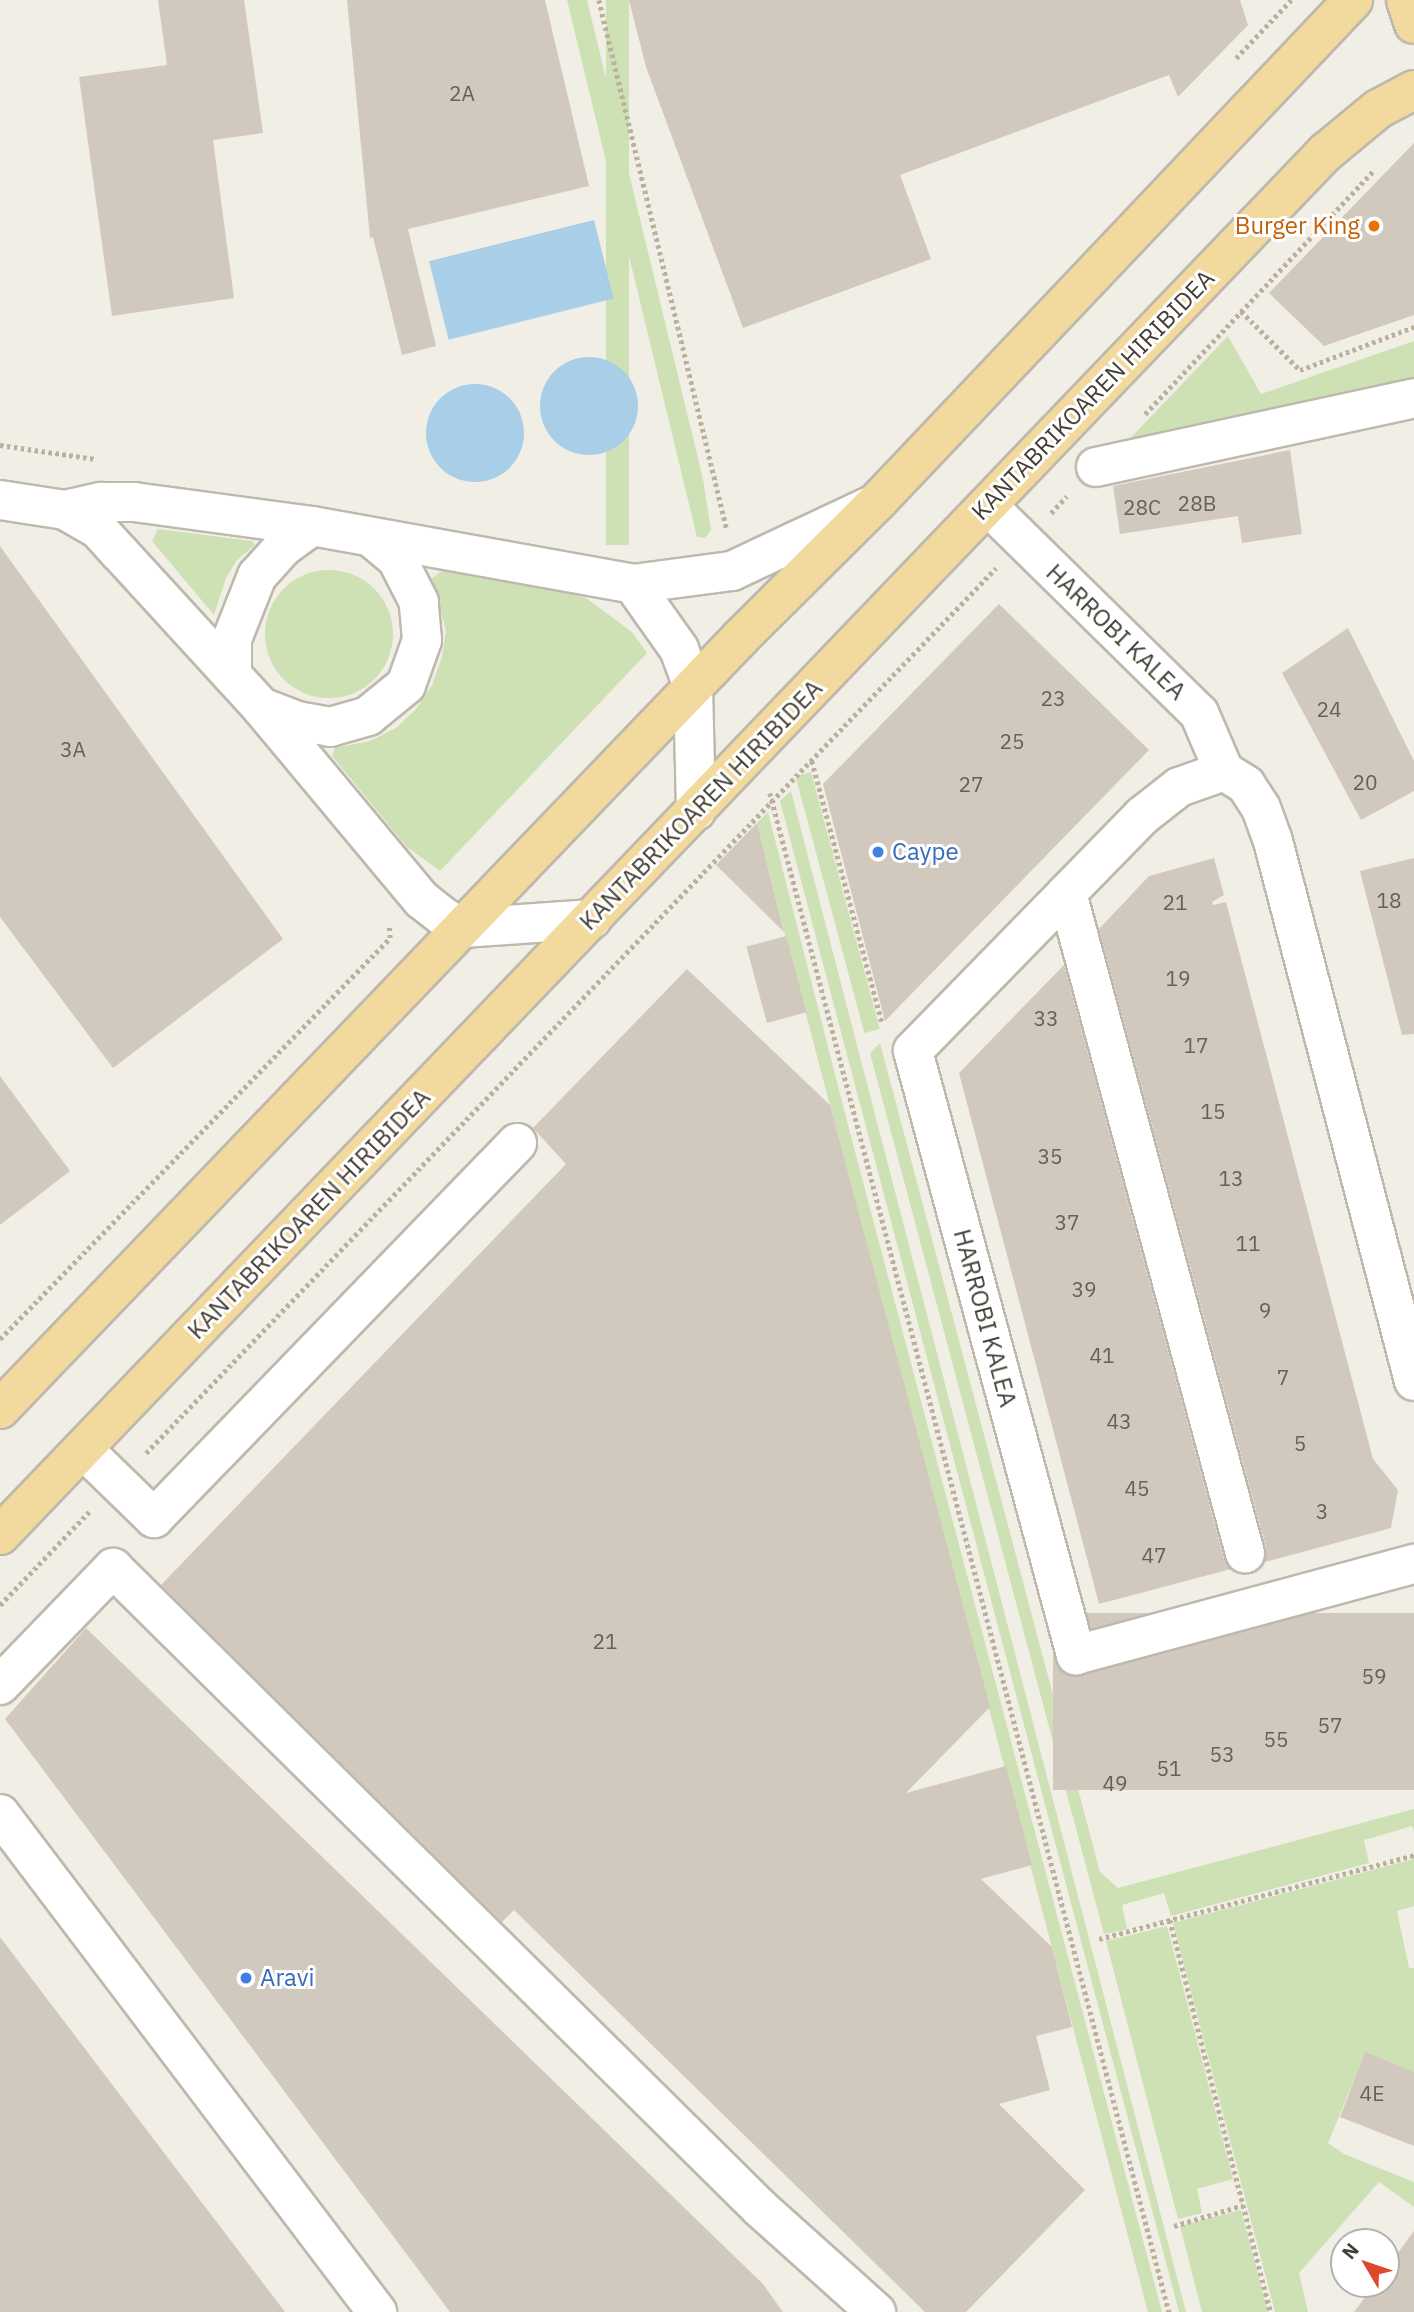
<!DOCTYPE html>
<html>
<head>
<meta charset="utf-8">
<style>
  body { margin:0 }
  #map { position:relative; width:1414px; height:2312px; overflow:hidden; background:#f1eee6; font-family:"IBM Plex Sans",sans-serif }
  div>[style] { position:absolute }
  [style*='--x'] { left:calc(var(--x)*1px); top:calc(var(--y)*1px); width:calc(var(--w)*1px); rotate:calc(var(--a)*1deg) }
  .green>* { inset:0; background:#cde1b4; transform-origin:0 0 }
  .round { border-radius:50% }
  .water>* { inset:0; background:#a9cee7; transform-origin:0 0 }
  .building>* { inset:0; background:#d1c9bd; transform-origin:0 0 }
  .path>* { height:4.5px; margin-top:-2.25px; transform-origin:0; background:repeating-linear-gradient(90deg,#bbb09d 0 3.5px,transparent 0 7px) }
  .roads { filter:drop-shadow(2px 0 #beb8ad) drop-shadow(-2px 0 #beb8ad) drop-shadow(0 2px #beb8ad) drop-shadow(0 -2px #beb8ad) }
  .minor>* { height:38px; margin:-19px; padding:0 19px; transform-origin:19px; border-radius:19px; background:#fff }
  .major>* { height:38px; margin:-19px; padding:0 19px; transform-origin:19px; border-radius:19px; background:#f2da9e }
  .dots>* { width:19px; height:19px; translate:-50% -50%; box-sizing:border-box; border:4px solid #fff; border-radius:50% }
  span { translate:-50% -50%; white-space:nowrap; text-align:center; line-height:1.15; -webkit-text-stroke:6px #fff; paint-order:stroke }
  .number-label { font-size:21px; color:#666158 }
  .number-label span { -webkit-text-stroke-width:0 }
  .food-label { font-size:24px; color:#c56008 }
  .right { translate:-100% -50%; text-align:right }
  .street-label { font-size:24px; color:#433e36 }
  .shop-label { font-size:24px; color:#366cbe }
  .left { translate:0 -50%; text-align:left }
  .north { position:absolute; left:1330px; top:2228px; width:70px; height:70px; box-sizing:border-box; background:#fff; border:2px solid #b4b2af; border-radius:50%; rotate:309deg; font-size:19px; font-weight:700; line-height:28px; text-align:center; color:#433e36 }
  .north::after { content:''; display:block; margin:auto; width:24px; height:32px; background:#e0482e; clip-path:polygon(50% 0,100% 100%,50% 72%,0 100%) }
</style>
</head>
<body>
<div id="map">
  <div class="green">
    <i style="clip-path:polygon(567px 0,587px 0,703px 479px,711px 530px,705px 538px,697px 537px)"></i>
    <i style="left:606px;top:0;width:23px;height:545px"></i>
    <i style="clip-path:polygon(1228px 336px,1261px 394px,1414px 341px,1414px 385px,1119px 450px)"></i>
    <i style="clip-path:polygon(158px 529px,252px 541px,255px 545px,237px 560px,226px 578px,214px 615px,152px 541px)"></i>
    <i class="round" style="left:265px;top:570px;width:128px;height:128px"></i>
    <i style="clip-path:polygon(442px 571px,560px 590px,586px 598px,632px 632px,647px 653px,440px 871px,407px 847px,332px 756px,335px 748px,370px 741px,396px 728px,416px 709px,432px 685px,442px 657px,446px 631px,432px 578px)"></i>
    <i style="left:811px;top:772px;width:266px;height:16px;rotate:75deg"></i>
    <i style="clip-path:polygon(791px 791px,1186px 2312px,1179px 2312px,780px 801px)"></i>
    <i style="clip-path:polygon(768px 812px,848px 1125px,1162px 2312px,1148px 2312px,783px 927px,757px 823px)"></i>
    <i style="clip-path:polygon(880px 1043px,1100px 1872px,1118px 1888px,1414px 1809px,1414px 1831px,1412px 1826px,1364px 1840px,1369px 1863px,1171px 1916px,1164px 1893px,1122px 1905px,1127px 1929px,1104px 1934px,870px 1053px)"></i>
    <i style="clip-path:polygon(1414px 1859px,1414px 1906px,1397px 1911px,1409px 1968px,1414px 1968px,1414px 2072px,1365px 2053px,1328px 2143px,1344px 2154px,1414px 2182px,1414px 2207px,1379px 2182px,1299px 2273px,1308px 2312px,1275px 2312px,1173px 1923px)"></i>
    <i style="clip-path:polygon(1167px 1926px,1233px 2179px,1197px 2189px,1202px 2213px,1178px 2219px,1106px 1941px)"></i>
    <i style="clip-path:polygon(1241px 2210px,1268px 2312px,1202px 2312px,1180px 2226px)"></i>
  </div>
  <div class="water">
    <i style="left:594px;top:220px;width:81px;height:170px;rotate:76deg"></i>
    <i class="round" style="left:540px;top:357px;width:98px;height:98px"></i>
    <i class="round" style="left:426px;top:384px;width:98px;height:98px"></i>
  </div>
  <div class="building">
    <i style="clip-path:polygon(158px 0,244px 0,263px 133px,213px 140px,234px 298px,112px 316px,79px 77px,167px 65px)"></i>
    <i style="clip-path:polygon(347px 0,545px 0,589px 186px,408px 229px,436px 346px,402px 355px,373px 237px,370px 238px)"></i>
    <i style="clip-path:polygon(629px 0,1240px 0,1248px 25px,1178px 97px,1169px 75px,900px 175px,931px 259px,743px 328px,646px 67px)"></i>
    <i style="clip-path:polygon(1414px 143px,1414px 315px,1324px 346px,1269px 293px)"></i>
    <i style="clip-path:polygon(1290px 450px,1302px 534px,1242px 543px,1238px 516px,1120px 534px,1113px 486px)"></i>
    <i style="clip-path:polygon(0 546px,283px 939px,113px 1068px,0 917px)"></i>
    <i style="clip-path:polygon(999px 604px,1149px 750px,885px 1021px,823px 784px)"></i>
    <i style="clip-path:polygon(1348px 628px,1414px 761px,1414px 791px,1361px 820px,1282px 673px)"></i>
    <i style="clip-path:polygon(757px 823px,784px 932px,716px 865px)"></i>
    <i style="clip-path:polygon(1214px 858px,1224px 895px,1212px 902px,1213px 905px,1226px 902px,1373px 1459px,1398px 1490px,1391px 1528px,1265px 1562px,1266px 1547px,1099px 929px,1149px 876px)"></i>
    <i style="clip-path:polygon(1414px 858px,1414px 1034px,1402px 1035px,1360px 871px)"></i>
    <i style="left:786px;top:936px;width:79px;height:41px;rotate:75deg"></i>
    <i style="clip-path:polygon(1064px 965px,1224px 1559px,1231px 1569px,1099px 1604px,959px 1073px)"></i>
    <i style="clip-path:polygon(687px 969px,830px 1105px,990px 1707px,906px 1793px,1006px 1766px,1032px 1865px,981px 1879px,1052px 1947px,1072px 2027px,1036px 2036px,1050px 2090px,999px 2104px,1085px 2190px,966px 2312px,925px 2312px,514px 1910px,502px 1922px,161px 1585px,566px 1164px,533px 1128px)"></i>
    <i style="clip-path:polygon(0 1076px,70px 1171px,0 1225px)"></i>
    <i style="left:1414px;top:1613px;width:177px;height:361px;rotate:90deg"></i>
    <i style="clip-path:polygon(86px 1628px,763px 2284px,783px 2312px,450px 2312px,5px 1719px)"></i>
    <i style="clip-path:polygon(0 1937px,285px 2312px,0 2312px)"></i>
    <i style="clip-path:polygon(1365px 2052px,1414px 2072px,1414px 2146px,1340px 2117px)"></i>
    <i style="clip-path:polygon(1414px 2231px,1414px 2312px,1354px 2312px,1375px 2284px,1386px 2284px,1386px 2269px)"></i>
  </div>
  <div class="path">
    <i style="--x:599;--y:0;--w:545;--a:76.42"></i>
    <i style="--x:1236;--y:58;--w:80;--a:-46.5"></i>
    <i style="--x:1241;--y:311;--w:83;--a:45"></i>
    <i style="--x:1300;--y:370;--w:122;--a:-20.7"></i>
    <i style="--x:1145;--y:414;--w:335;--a:-46.8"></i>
    <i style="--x:0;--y:445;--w:96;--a:8.4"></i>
    <i style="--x:1051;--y:513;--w:23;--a:-47"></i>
    <i style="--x:812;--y:761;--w:271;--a:75"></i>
    <i style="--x:770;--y:793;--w:1571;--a:75.28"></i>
    <i style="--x:0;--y:1339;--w:559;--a:-45.8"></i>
    <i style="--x:390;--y:938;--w:11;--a:-95"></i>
    <i style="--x:146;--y:1453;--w:1227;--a:-46.16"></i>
    <i style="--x:0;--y:1605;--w:129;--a:-46.3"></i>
    <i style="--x:1170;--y:1920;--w:405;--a:75.6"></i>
    <i style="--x:1099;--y:1939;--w:326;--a:-14.9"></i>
    <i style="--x:1174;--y:2226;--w:72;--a:-16.9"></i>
  </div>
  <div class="roads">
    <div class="minor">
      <i style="--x:1096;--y:467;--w:325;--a:-12.2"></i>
      <i style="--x:0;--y:500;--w:66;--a:8.7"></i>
      <i style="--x:65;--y:510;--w:37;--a:-13"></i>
      <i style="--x:101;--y:502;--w:33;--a:0"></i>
      <i style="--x:134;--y:502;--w:180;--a:7.7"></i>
      <i style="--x:312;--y:526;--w:326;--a:10.2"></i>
      <i style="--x:633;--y:584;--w:100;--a:-7.5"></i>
      <i style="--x:732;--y:571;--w:153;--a:-25.2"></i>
      <i style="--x:988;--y:506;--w:296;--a:44.5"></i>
      <i style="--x:1199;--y:713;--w:63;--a:66.7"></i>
      <i style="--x:1224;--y:771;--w:26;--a:32"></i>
      <i style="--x:1246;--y:785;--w:27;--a:57"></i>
      <i style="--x:1261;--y:808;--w:35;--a:70"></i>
      <i style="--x:1273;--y:841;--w:558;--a:75.37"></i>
      <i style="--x:65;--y:510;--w:39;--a:30"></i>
      <i style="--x:99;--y:530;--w:31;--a:48"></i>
      <i style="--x:120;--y:553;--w:209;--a:47.5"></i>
      <i style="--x:261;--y:707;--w:251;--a:50.2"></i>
      <i style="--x:422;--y:900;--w:29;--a:38"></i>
      <i style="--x:445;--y:918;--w:21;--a:28"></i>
      <i style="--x:464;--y:928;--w:128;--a:-4"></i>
      <i style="--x:633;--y:584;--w:80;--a:54.7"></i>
      <i style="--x:679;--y:649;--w:40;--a:69.8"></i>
      <i style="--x:693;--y:687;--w:124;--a:88.6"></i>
      <i style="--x:232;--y:675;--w:36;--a:-90"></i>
      <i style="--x:232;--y:639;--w:68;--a:-68.4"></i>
      <i style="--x:257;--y:576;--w:38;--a:-48"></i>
      <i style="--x:282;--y:548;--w:37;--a:-36"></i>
      <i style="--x:261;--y:707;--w:39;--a:21"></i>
      <i style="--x:297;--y:721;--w:34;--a:10"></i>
      <i style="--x:330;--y:727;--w:40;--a:-16"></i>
      <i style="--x:368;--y:716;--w:49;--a:-39.2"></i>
      <i style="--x:406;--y:685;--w:48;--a:-70.4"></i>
      <i style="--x:422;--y:640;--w:38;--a:-95"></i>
      <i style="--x:419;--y:602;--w:48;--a:-117.1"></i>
      <i style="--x:397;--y:559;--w:34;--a:-140"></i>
      <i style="--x:1224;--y:771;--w:48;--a:160.4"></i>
      <i style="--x:1179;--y:787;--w:47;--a:141.9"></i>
      <i style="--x:1142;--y:816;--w:328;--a:134.3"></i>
      <i style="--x:913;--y:1051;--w:626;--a:74.9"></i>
      <i style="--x:1076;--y:1655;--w:350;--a:-15.1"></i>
      <i style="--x:1067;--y:893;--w:684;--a:74.91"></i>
      <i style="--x:83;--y:1449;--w:99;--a:44.2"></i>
      <i style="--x:154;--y:1518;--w:522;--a:-45.93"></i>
      <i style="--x:0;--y:1685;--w:163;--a:-46"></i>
      <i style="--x:113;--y:1568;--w:910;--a:44.69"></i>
      <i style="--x:760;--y:2208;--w:156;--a:41.9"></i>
      <i style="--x:0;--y:1814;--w:625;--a:52.87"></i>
    </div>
    <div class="major">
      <i style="--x:1406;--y:0;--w:25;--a:72"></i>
      <i style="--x:0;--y:1409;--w:1070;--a:-46.17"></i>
      <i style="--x:741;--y:637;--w:192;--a:-44.8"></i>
      <i style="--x:877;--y:502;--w:692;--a:-46.52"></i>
      <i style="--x:0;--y:1535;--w:1916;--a:-46.21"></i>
      <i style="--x:1326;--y:152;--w:67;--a:-39.6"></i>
      <i style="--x:1378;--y:109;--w:41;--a:-27.8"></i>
    </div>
  </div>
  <div class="dots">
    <i style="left:1374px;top:226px;background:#e8710a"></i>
    <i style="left:878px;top:852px;background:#3f7fe0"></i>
    <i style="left:246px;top:1978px;background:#3f7fe0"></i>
  </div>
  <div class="number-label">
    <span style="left:462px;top:93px">2A</span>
    <span style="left:1197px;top:503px">28B</span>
    <span style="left:1142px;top:507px">28C</span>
    <span style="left:1053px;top:698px">23</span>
    <span style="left:1329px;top:709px">24</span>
    <span style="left:1012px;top:741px">25</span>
    <span style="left:73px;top:749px">3A</span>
    <span style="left:1365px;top:782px">20</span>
    <span style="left:971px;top:784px">27</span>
    <span style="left:1389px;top:900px">18</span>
    <span style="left:1175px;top:902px">21</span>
    <span style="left:1178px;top:978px">19</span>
    <span style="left:1046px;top:1018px">33</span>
    <span style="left:1196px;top:1045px">17</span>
    <span style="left:1213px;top:1111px">15</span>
    <span style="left:1050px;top:1156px">35</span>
    <span style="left:1231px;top:1178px">13</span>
    <span style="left:1067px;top:1222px">37</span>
    <span style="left:1248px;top:1243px">11</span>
    <span style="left:1084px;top:1289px">39</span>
    <span style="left:1265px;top:1310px">9</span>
    <span style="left:1102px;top:1355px">41</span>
    <span style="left:1283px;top:1377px">7</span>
    <span style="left:1119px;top:1421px">43</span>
    <span style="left:1300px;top:1443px">5</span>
    <span style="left:1137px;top:1488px">45</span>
    <span style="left:1322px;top:1511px">3</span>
    <span style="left:1154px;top:1555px">47</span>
    <span style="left:605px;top:1641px">21</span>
    <span style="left:1374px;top:1676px">59</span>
    <span style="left:1330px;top:1725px">57</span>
    <span style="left:1276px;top:1739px">55</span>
    <span style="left:1222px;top:1754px">53</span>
    <span style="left:1169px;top:1768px">51</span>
    <span style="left:1115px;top:1783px">49</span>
    <span style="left:1372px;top:2093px">4E</span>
  </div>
  <div class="food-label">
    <span class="right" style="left:1360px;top:226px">Burger King</span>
  </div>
  <div class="street-label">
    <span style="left:1093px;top:395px;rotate:-46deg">KANTABRIKOAREN HIRIBIDEA</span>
    <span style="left:1116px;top:632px;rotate:44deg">HARROBI KALEA</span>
    <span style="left:701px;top:805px;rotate:-46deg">KANTABRIKOAREN HIRIBIDEA</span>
    <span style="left:309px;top:1214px;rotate:-46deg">KANTABRIKOAREN HIRIBIDEA</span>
    <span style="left:985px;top:1318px;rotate:75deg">HARROBI KALEA</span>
  </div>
  <div class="shop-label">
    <span class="left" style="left:892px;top:852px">Caype</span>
    <span class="left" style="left:260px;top:1978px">Aravi</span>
  </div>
  <div class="north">N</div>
</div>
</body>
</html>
